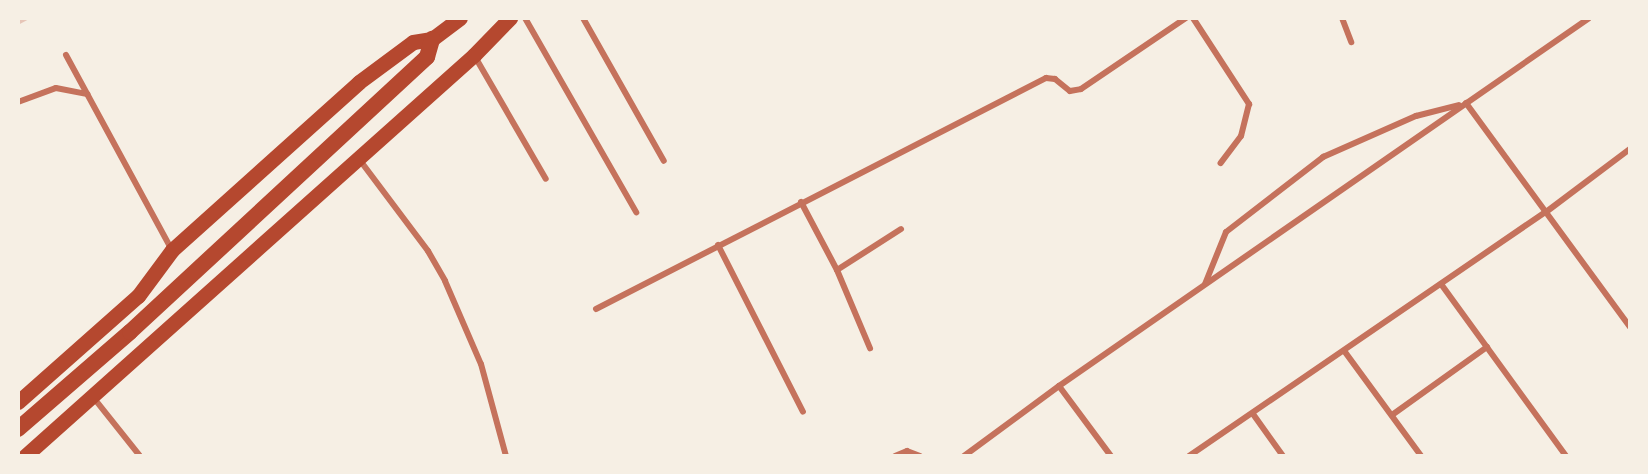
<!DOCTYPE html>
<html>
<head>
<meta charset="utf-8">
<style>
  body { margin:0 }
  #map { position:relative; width:1648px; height:474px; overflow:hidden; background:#f6efe4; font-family:"Alegreya Sans",sans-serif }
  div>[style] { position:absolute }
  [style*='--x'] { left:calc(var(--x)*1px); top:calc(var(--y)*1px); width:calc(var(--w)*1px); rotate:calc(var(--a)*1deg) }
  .building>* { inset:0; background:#e6c5b7 }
  .minor>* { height:6px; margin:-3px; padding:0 3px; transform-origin:3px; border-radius:3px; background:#c5725c }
  .primary>* { height:15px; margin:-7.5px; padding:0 7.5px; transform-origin:7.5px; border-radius:7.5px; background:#b5482f }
  .trunk>* { height:16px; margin:-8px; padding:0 8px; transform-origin:8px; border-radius:8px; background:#b5482f }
  span { translate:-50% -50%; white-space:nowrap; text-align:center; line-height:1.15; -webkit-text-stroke:6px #f6efe4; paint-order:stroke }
  .frame { position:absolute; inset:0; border:20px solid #f6efe4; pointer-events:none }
</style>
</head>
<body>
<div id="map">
  <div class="building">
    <i style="clip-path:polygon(18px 18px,31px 18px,18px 25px)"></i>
  </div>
  <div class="minor">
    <i style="--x:525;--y:18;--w:224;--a:60.2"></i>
    <i style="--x:583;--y:18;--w:164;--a:60.5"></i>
    <i style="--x:1193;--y:18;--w:103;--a:56.9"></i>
    <i style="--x:1249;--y:104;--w:33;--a:104"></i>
    <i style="--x:1241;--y:136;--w:34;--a:127"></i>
    <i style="--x:1342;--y:18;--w:26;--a:69"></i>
    <i style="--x:66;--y:55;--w:222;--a:61.5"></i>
    <i style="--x:474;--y:55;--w:143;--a:59.9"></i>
    <i style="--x:18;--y:102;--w:40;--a:-20.2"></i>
    <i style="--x:56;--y:88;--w:32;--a:11"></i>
    <i style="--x:1466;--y:103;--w:278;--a:53.8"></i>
    <i style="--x:359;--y:159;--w:115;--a:53.1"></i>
    <i style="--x:428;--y:251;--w:34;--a:60"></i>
    <i style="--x:445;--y:281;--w:90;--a:66.6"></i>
    <i style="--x:481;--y:364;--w:95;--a:74.8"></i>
    <i style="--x:801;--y:202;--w:77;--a:62.1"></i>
    <i style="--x:837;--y:270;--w:76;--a:-32.6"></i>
    <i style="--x:718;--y:245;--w:187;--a:63"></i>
    <i style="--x:837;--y:270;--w:85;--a:67.1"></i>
    <i style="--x:1205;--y:284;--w:56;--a:-68"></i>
    <i style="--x:1226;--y:232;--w:123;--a:-37.7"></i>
    <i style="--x:1323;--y:157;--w:102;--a:-23.8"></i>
    <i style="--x:1416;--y:116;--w:44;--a:-14.3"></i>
    <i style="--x:1441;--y:284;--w:213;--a:54"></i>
    <i style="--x:596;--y:309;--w:506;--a:-27.17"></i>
    <i style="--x:1046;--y:78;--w:9;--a:6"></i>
    <i style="--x:1055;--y:79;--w:19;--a:39"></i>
    <i style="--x:1070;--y:91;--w:11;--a:-10"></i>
    <i style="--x:1081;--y:89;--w:127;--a:-34.1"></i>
    <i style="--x:1345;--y:352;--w:129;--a:53.8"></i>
    <i style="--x:1059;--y:386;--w:87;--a:53.4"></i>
    <i style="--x:93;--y:397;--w:75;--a:51.5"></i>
    <i style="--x:1253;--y:414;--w:52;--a:54.5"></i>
    <i style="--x:1392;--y:415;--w:117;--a:-35.6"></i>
    <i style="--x:895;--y:456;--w:13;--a:-23"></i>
    <i style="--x:907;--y:451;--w:14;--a:21"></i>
    <i style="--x:964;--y:456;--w:118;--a:-36.4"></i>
    <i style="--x:1059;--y:386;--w:645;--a:-34.77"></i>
    <i style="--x:1189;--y:456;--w:432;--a:-34.4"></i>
    <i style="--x:1546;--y:212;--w:105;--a:-36.9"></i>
  </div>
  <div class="primary">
    <i style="--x:18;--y:402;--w:160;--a:-41.5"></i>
    <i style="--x:138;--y:296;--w:57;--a:-53.5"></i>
    <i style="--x:172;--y:250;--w:251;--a:-41.9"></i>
    <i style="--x:359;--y:82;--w:67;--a:-36.5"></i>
    <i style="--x:413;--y:42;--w:19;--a:-9"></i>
    <i style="--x:432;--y:39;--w:35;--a:-37"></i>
    <i style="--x:25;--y:456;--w:602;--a:-41.77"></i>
    <i style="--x:474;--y:55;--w:52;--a:-45.8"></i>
  </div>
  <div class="trunk">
    <i style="--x:18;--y:429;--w:148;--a:-40.9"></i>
    <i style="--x:130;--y:332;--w:405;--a:-42.8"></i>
    <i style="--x:427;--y:57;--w:19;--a:-74"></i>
  </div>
  <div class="frame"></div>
</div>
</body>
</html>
